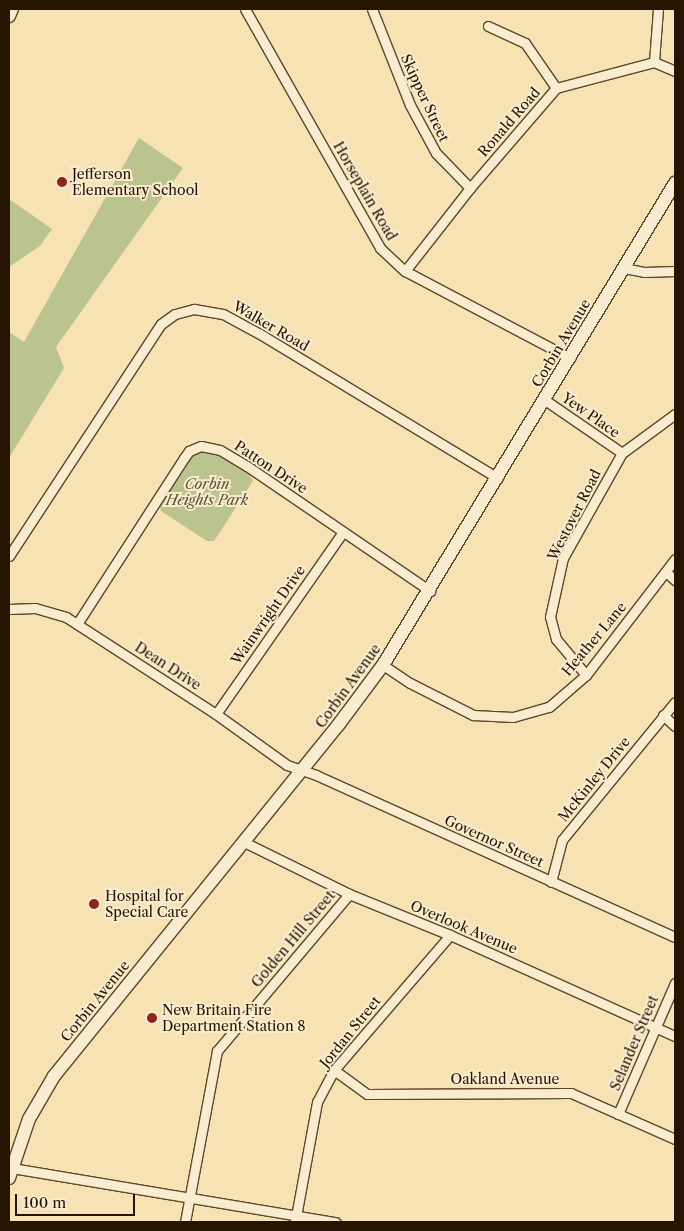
<!DOCTYPE html>
<html>
<head>
<meta charset="utf-8">
<style>
  body { margin:0 }
  #map { position:relative; width:684px; height:1231px; overflow:hidden; background:#f7e2b4; font-family:"Libre Caslon Text",serif }
  div>[style] { position:absolute }
  [style*='--x'] { left:calc(var(--x)*1px); top:calc(var(--y)*1px); width:calc(var(--w)*1px); rotate:calc(var(--a)*1deg) }
  .green>* { inset:0; background:#bbc38e }
  .roads { filter:drop-shadow(1px 0 #5a472d) drop-shadow(-1px 0 #5a472d) drop-shadow(0 1px #5a472d) drop-shadow(0 -1px #5a472d) }
  .minor>* { height:9px; margin:-4.5px; padding:0 4.5px; transform-origin:4.5px; border-radius:4.5px; background:#faecce }
  .secondary>* { height:12px; margin:-6px; padding:0 6px; transform-origin:6px; border-radius:6px; background:#faecce }
  .dots>* { width:14px; height:14px; translate:-50% -50%; box-sizing:border-box; border:2px solid #faecce; border-radius:50% }
  span { translate:-50% -50%; white-space:nowrap; text-align:center; line-height:1.15; -webkit-text-stroke:4px #faecce; paint-order:stroke }
  .street-label { font-size:14px; color:#261300 }
  .poi-label { font-size:14px; color:#261300 }
  .left { translate:0 -50%; text-align:left }
  .park-label { font-size:14px; color:#5a5132; font-style:italic }
  .frame { position:absolute; inset:0; border:10px solid #261300; pointer-events:none }
  .scale { position:absolute; left:15px; top:1194px; width:120px; height:22px; box-sizing:border-box; border:2px solid #261300; border-top:0; padding-left:6px; font-size:15px; line-height:18px; white-space:nowrap; color:#261300; -webkit-text-stroke:4px #faecce; paint-order:stroke }
</style>
</head>
<body>
<div id="map">
  <div class="green">
    <i style="clip-path:polygon(139px 138px,183px 168px,56px 347px,64px 368px,9px 458px,9px 332px,24px 342px)"></i>
    <i style="clip-path:polygon(9px 199px,52px 229px,40px 246px,9px 267px)"></i>
    <i style="clip-path:polygon(199px 451px,216px 452px,250px 475px,253px 481px,214px 541px,207px 541px,161px 511px,160px 507px,189px 459px)"></i>
  </div>
  <div class="roads">
    <div class="minor">
      <i style="--x:245;--y:9;--w:274;--a:60.5"></i>
      <i style="--x:380;--y:248;--w:34;--a:43"></i>
      <i style="--x:405;--y:271;--w:187;--a:27.8"></i>
      <i style="--x:372;--y:9;--w:103;--a:68.4"></i>
      <i style="--x:410;--y:105;--w:55;--a:61.6"></i>
      <i style="--x:436;--y:153;--w:49;--a:45.8"></i>
      <i style="--x:488;--y:26;--w:41;--a:24.7"></i>
      <i style="--x:525;--y:43;--w:55;--a:55.4"></i>
      <i style="--x:654;--y:62;--w:53;--a:-85.7"></i>
      <i style="--x:624;--y:268;--w:20;--a:11"></i>
      <i style="--x:644;--y:272;--w:31;--a:-2"></i>
      <i style="--x:405;--y:271;--w:105;--a:-51.9"></i>
      <i style="--x:470;--y:188;--w:132;--a:-49.3"></i>
      <i style="--x:556;--y:88;--w:101;--a:-14.9"></i>
      <i style="--x:654;--y:62;--w:23;--a:23"></i>
      <i style="--x:545;--y:400;--w:93;--a:34.5"></i>
      <i style="--x:9;--y:556;--w:277;--a:-56.8"></i>
      <i style="--x:161;--y:324;--w:17;--a:-36"></i>
      <i style="--x:175;--y:314;--w:20;--a:-15"></i>
      <i style="--x:194;--y:309;--w:29;--a:10"></i>
      <i style="--x:223;--y:314;--w:42;--a:28.4"></i>
      <i style="--x:260;--y:334;--w:278;--a:31.2"></i>
      <i style="--x:666;--y:572;--w:12;--a:42"></i>
      <i style="--x:9;--y:609;--w:26;--a:-2"></i>
      <i style="--x:35;--y:608;--w:32;--a:16"></i>
      <i style="--x:66;--y:617;--w:179;--a:32.9"></i>
      <i style="--x:216;--y:714;--w:87;--a:35.7"></i>
      <i style="--x:287;--y:765;--w:31;--a:19"></i>
      <i style="--x:316;--y:775;--w:394;--a:24.3"></i>
      <i style="--x:77;--y:624;--w:197;--a:-57.2"></i>
      <i style="--x:184;--y:458;--w:9;--a:-54"></i>
      <i style="--x:189;--y:451;--w:13;--a:-23"></i>
      <i style="--x:201;--y:446;--w:19;--a:12"></i>
      <i style="--x:220;--y:450;--w:31;--a:31"></i>
      <i style="--x:247;--y:466;--w:222;--a:34.3"></i>
      <i style="--x:383;--y:665;--w:32;--a:34"></i>
      <i style="--x:410;--y:683;--w:71;--a:26.9"></i>
      <i style="--x:473;--y:715;--w:40;--a:2.9"></i>
      <i style="--x:513;--y:717;--w:37;--a:-16"></i>
      <i style="--x:549;--y:707;--w:49;--a:-40.9"></i>
      <i style="--x:586;--y:675;--w:146;--a:-52.5"></i>
      <i style="--x:586;--y:675;--w:47;--a:-129.8"></i>
      <i style="--x:556;--y:639;--w:23;--a:-105"></i>
      <i style="--x:550;--y:617;--w:60;--a:-77.6"></i>
      <i style="--x:563;--y:558;--w:120;--a:-60.7"></i>
      <i style="--x:622;--y:453;--w:66;--a:-36.3"></i>
      <i style="--x:216;--y:714;--w:222;--a:-55.1"></i>
      <i style="--x:663;--y:715;--w:16;--a:43"></i>
      <i style="--x:244;--y:842;--w:117;--a:26.3"></i>
      <i style="--x:349;--y:894;--w:109;--a:22.1"></i>
      <i style="--x:450;--y:935;--w:247;--a:24.2"></i>
      <i style="--x:551;--y:882;--w:43;--a:-75.3"></i>
      <i style="--x:562;--y:840;--w:178;--a:-50.7"></i>
      <i style="--x:334;--y:1070;--w:41;--a:36"></i>
      <i style="--x:367;--y:1094;--w:204;--a:-0.3"></i>
      <i style="--x:571;--y:1093;--w:114;--a:23.9"></i>
      <i style="--x:618;--y:1114;--w:143;--a:-66.5"></i>
      <i style="--x:12;--y:1168;--w:328;--a:9.5"></i>
      <i style="--x:185;--y:1222;--w:174;--a:-79.4"></i>
      <i style="--x:217;--y:1051;--w:205;--a:-49.9"></i>
      <i style="--x:295;--y:1222;--w:122;--a:-79.6"></i>
      <i style="--x:317;--y:1102;--w:36;--a:-62"></i>
      <i style="--x:334;--y:1070;--w:178;--a:-49.3"></i>
    </div>
    <div class="secondary">
      <i style="--x:9;--y:16;--w:8;--a:-67"></i>
      <i style="--x:9;--y:1178;--w:62;--a:-71.3"></i>
      <i style="--x:29;--y:1119;--w:50;--a:-59.8"></i>
      <i style="--x:54;--y:1076;--w:453;--a:-51"></i>
      <i style="--x:339;--y:724;--w:74;--a:-53.3"></i>
      <i style="--x:383;--y:665;--w:564;--a:-58.79"></i>
    </div>
  </div>
  <div class="dots">
    <i style="left:62px;top:182px;background:#8f2418"></i>
    <i style="left:94px;top:904px;background:#8f2418"></i>
    <i style="left:152px;top:1018px;background:#8f2418"></i>
  </div>
  <div class="street-label">
    <span style="left:425px;top:98px;rotate:65deg">Skipper Street</span>
    <span style="left:509px;top:122px;rotate:-49deg">Ronald Road</span>
    <span style="left:365px;top:191px;rotate:60deg">Horseplain Road</span>
    <span style="left:271px;top:326px;rotate:30deg">Walker Road</span>
    <span style="left:561px;top:343px;rotate:-59deg">Corbin Avenue</span>
    <span style="left:591px;top:415px;rotate:35deg">Yew Place</span>
    <span style="left:271px;top:467px;rotate:33deg">Patton Drive</span>
    <span style="left:574px;top:515px;rotate:-63deg">Westover Road</span>
    <span style="left:268px;top:615px;rotate:-55deg">Wainwright Drive</span>
    <span style="left:594px;top:639px;rotate:-50deg">Heather Lane</span>
    <span style="left:168px;top:666px;rotate:33deg">Dean Drive</span>
    <span style="left:348px;top:686px;rotate:-54deg">Corbin Avenue</span>
    <span style="left:594px;top:779px;rotate:-51deg">McKinley Drive</span>
    <span style="left:494px;top:841px;rotate:24deg">Governor Street</span>
    <span style="left:464px;top:927px;rotate:23deg">Overlook Avenue</span>
    <span style="left:293px;top:939px;rotate:-50deg">Golden Hill Street</span>
    <span style="left:95px;top:1001px;rotate:-51deg">Corbin Avenue</span>
    <span style="left:350px;top:1032px;rotate:-51deg">Jordan Street</span>
    <span style="left:634px;top:1043px;rotate:-67deg">Selander Street</span>
    <span style="left:505px;top:1079px">Oakland Avenue</span>
  </div>
  <div class="poi-label">
    <span class="left" style="left:72px;top:182px">Jefferson<br>Elementary School</span>
    <span class="left" style="left:105px;top:904px">Hospital for<br>Special Care</span>
    <span class="left" style="left:162px;top:1018px">New Britain Fire<br>Department Station 8</span>
  </div>
  <div class="park-label">
    <span style="left:207px;top:492px">Corbin<br>Heights Park</span>
  </div>
  <div class="frame"></div>
  <div class="scale">100 m</div>
</div>
</body>
</html>
